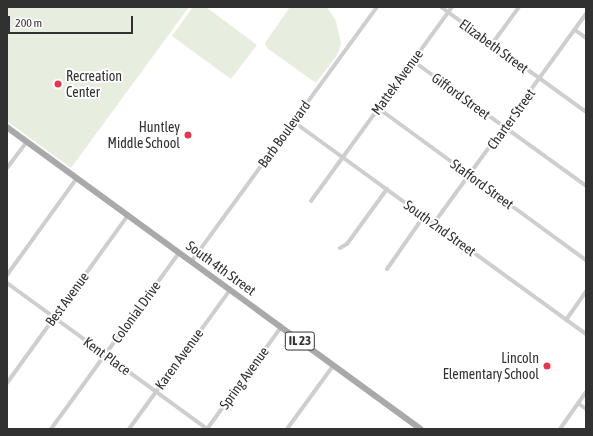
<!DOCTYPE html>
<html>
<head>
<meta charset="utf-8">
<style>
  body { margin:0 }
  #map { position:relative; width:593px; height:436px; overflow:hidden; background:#fff; font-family:"Asap Condensed",sans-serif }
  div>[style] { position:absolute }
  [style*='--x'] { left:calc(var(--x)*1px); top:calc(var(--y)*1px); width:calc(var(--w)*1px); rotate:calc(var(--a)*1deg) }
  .green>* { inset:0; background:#e7eddf }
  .minor>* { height:4px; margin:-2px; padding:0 2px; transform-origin:2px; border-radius:2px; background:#cecece }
  .major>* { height:5.5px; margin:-2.75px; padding:0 2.75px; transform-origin:2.75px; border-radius:2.75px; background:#a9a9a9 }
  .dots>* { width:11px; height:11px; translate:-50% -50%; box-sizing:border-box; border:2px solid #fff; border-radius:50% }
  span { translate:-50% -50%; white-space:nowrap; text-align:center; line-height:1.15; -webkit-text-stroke:4px #fff; paint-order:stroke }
  .shield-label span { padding:1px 3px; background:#fff; border:1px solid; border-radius:3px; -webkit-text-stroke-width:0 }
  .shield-label { font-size:13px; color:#313131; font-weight:700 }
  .street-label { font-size:14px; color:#313131 }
  .poi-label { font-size:14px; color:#313131 }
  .left { translate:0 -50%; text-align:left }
  .right { translate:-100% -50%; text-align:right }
  .frame { position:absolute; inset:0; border:8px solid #313131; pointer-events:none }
  .scale { position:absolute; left:8px; top:16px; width:125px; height:18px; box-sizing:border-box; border:2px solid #313131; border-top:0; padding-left:5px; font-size:12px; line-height:14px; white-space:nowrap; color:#313131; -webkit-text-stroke:3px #fff; paint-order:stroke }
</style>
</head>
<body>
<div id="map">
  <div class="green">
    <i style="clip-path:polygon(7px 7px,189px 7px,71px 168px,7px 121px)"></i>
    <i style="clip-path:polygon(193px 7px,206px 7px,257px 45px,231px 79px,172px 36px)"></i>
    <i style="clip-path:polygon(290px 7px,327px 7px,336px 21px,341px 44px,337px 55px,316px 83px,267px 48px,265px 43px)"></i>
  </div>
  <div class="minor">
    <i style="--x:441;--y:7;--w:179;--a:35.9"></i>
    <i style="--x:575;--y:30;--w:14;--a:36"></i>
    <i style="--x:492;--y:44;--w:46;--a:-53.9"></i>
    <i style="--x:413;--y:61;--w:213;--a:35.8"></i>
    <i style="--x:378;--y:108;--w:258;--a:36.2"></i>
    <i style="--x:294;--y:122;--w:361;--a:36"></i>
    <i style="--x:7;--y:168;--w:34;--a:-53"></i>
    <i style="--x:311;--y:201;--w:240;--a:-54"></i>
    <i style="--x:434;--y:223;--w:258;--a:-54"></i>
    <i style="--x:340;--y:248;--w:8;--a:-30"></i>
    <i style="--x:347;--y:244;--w:68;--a:-54"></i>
    <i style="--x:191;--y:262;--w:316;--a:-53.9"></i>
    <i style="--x:387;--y:269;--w:65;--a:-55.1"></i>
    <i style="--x:7;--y:275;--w:120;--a:-54.2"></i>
    <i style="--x:7;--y:283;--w:248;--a:36.1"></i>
    <i style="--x:566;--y:320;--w:35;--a:-55"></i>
    <i style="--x:7;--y:383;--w:207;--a:-54.2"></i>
    <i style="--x:578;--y:403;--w:10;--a:37"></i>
    <i style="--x:51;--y:429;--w:218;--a:-54"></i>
    <i style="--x:129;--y:429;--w:172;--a:-54"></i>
    <i style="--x:207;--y:429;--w:126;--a:-54"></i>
    <i style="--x:287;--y:429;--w:78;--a:-53.9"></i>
    <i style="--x:560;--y:429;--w:45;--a:-54.9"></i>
  </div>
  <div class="major">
    <i style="--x:7;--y:127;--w:512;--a:36.11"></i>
  </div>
  <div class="dots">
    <i style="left:58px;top:84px;background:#e13a4e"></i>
    <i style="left:188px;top:135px;background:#e13a4e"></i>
    <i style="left:547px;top:366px;background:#e13a4e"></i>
  </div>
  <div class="shield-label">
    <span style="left:300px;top:341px">IL 23</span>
  </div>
  <div class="street-label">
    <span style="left:494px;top:46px;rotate:36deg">Elizabeth Street</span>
    <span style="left:397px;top:82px;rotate:-54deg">Mattek Avenue</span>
    <span style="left:461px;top:96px;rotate:36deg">Gifford Street</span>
    <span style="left:511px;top:119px;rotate:-54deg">Charter Street</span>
    <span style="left:284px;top:134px;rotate:-54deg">Barb Boulevard</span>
    <span style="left:482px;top:184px;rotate:36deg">Stafford Street</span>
    <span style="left:440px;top:228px;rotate:36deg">South 2nd Street</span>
    <span style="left:221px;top:268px;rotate:36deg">South 4th Street</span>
    <span style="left:67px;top:299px;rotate:-54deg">Best Avenue</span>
    <span style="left:136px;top:312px;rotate:-54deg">Colonial Drive</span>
    <span style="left:107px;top:356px;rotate:36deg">Kent Place</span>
    <span style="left:179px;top:359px;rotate:-54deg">Karen Avenue</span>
    <span style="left:244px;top:378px;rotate:-54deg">Spring Avenue</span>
  </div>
  <div class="poi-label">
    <span class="left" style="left:66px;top:84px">Recreation<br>Center</span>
    <span class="right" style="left:180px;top:135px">Huntley<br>Middle School</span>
    <span class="right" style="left:539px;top:366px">Lincoln<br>Elementary School</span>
  </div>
  <div class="frame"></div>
  <div class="scale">200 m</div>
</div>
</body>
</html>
